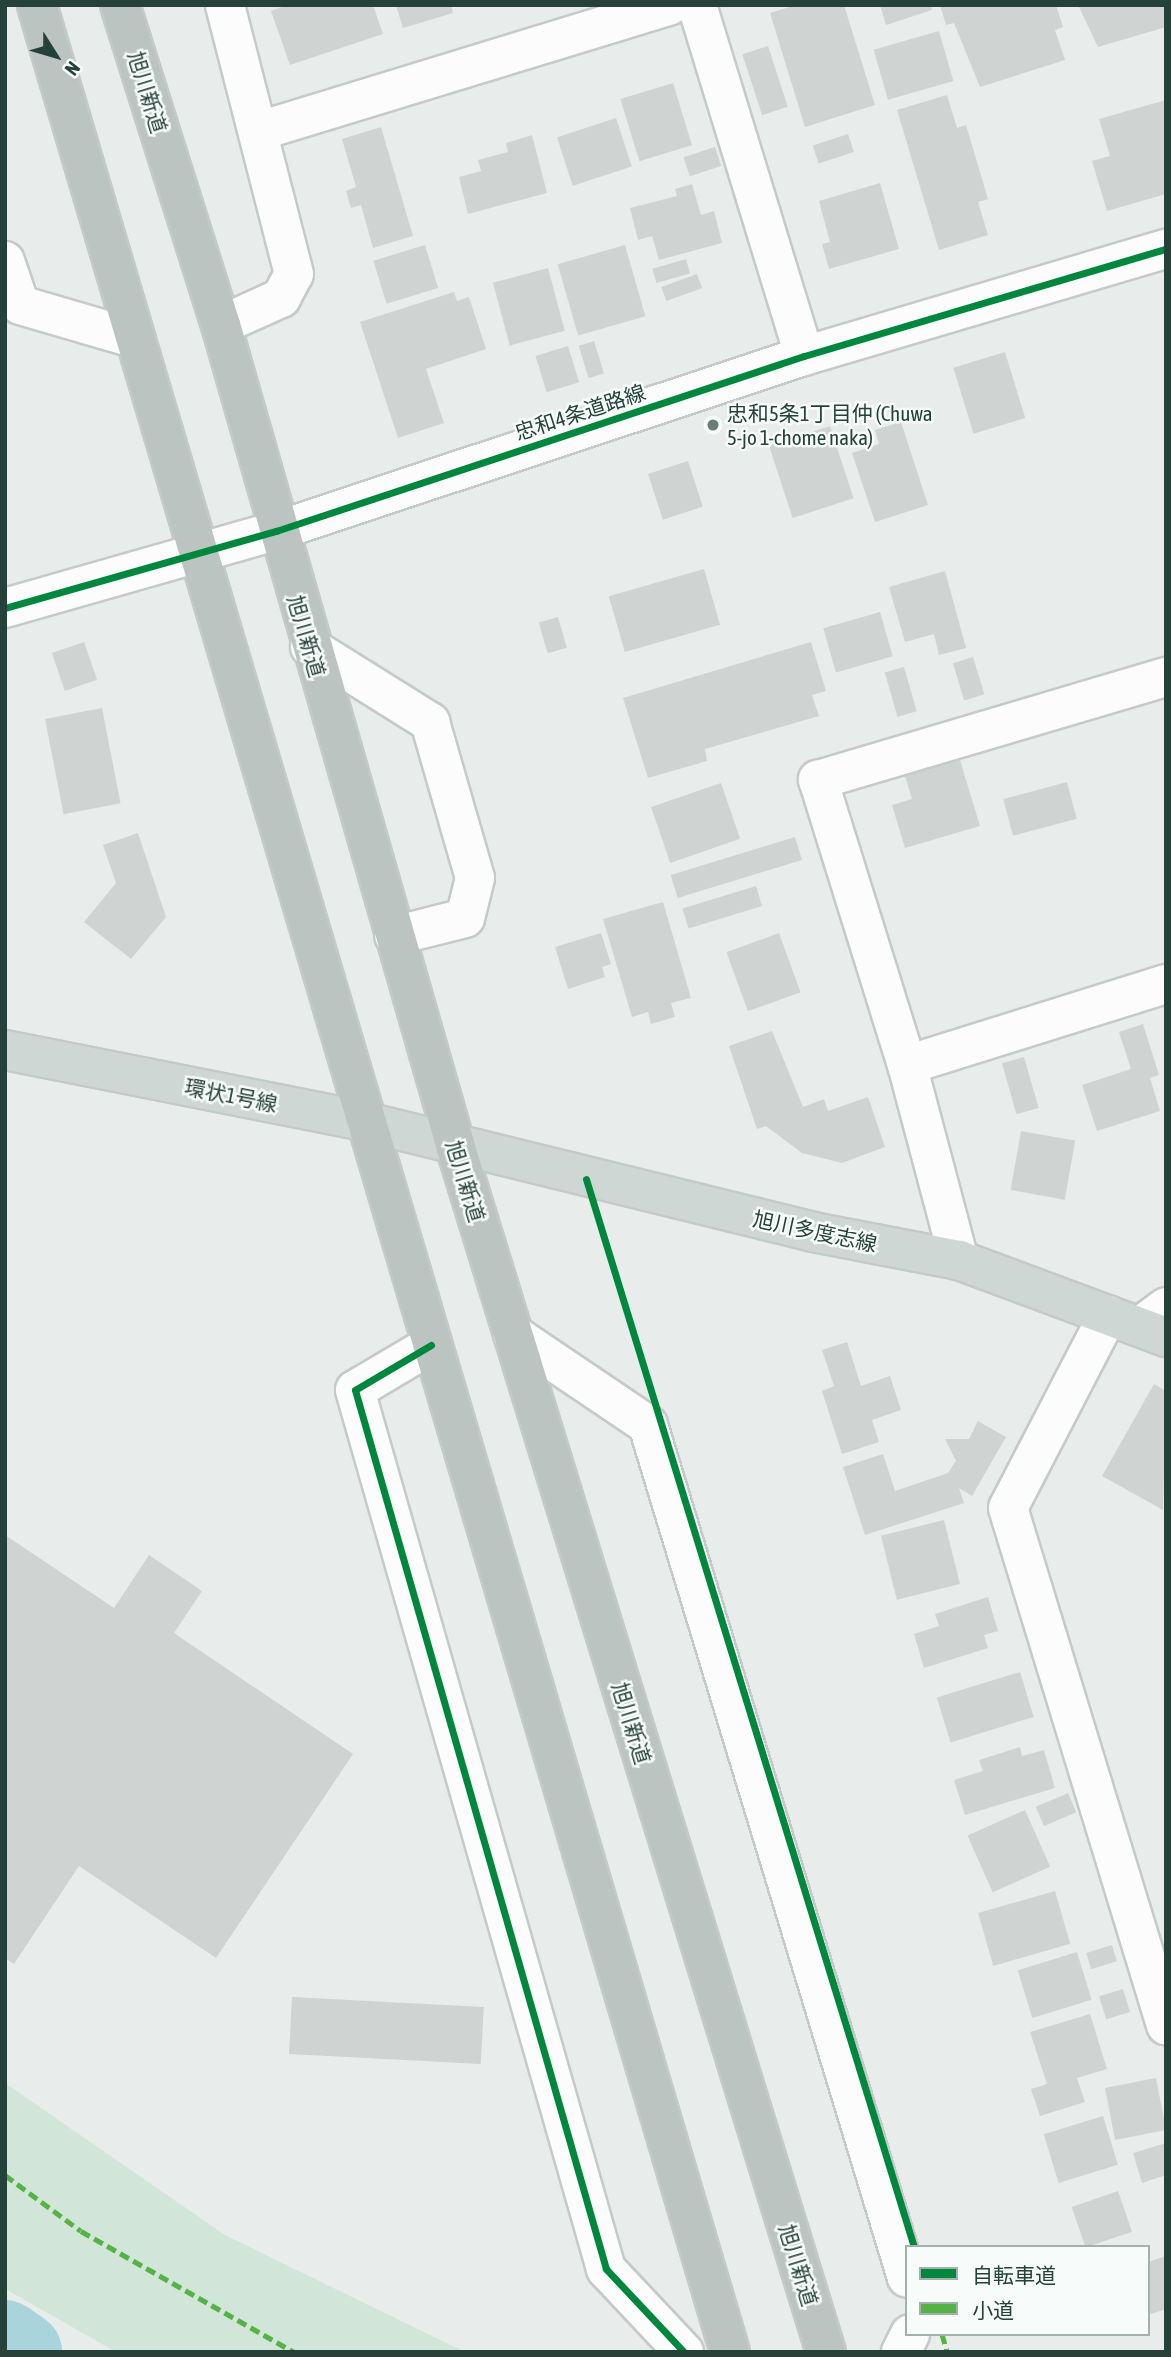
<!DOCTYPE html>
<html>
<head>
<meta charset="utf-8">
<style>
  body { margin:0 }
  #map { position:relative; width:1171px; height:2357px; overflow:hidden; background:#e8edeb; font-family:"Asap Condensed","Noto Sans JP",sans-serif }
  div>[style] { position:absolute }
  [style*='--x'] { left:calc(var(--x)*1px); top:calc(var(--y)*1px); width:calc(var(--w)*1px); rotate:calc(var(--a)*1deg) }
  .green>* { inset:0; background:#d1e6d8 }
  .river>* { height:80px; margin:-40px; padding:0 40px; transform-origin:40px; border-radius:40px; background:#a9d4db }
  .building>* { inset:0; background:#cfd4d2; transform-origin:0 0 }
  .roads { filter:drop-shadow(2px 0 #c5cac8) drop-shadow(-2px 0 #c5cac8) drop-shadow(0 2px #c5cac8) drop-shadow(0 -2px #c5cac8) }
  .street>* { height:38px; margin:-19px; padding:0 19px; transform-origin:19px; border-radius:19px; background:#fcfcfc }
  .primary>* { height:38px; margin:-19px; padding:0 19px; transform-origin:19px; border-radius:19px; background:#cfd7d5 }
  .highway>* { height:38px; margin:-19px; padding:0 19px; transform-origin:19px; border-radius:19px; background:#bcc4c2 }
  .quiet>* { height:5px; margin-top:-2.5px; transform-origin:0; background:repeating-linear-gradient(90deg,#55b346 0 10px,transparent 0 15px) }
  .cycleway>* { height:7px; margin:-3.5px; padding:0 3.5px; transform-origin:3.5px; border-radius:3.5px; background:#00873e }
  .dots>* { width:19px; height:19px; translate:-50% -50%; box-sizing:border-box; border:4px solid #f7fbf9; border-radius:50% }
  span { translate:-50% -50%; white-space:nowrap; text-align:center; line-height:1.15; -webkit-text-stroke:5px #f7fbf9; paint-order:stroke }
  .street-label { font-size:21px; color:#24423a }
  .poi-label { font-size:21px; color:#24423a }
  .left { translate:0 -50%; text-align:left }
  .frame { position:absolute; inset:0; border:7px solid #24423a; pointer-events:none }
  .legend { position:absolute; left:905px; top:2245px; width:245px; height:91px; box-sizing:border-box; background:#f7fbf9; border:2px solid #a3b1ad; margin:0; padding:9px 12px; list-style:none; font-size:21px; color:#24423a }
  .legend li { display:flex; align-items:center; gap:14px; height:35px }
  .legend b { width:35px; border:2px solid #a3b1ad }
  .north { position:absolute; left:21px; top:21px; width:70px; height:70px; -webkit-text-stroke:5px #f7fbf9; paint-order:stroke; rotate:127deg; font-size:19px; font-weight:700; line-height:28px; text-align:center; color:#24423a }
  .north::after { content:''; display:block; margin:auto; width:24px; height:32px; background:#24423a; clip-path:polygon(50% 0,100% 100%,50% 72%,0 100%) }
</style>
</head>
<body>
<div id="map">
  <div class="green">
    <i style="clip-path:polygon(5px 2083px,225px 2235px,465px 2352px,116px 2352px,7px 2290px)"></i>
  </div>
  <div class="river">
    <i style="--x:5;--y:2340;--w:21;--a:35"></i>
  </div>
  <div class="building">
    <i style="clip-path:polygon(287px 5px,373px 5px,383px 34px,290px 65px,271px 11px)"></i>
    <i style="clip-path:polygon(396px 5px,451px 5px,453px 13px,403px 28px)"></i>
    <i style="clip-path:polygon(796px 5px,844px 5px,875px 105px,805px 127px,770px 13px)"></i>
    <i style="clip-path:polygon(880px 5px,931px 5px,932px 10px,886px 25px)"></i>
    <i style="clip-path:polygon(940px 5px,1056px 5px,1063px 27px,1055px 30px,1065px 60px,980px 87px,954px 23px,946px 25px)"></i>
    <i style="clip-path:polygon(1078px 5px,1166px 5px,1166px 27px,1098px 47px)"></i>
    <i style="left:939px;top:31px;width:52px;height:68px;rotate:74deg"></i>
    <i style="left:768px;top:46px;width:64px;height:27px;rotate:72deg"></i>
    <i style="left:673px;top:83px;width:65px;height:55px;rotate:73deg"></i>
    <i style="clip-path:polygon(947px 95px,957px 128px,966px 125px,988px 199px,978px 202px,988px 235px,939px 250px,897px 110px)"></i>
    <i style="clip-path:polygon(1166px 100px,1166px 194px,1107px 211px,1092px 161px,1110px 156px,1099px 119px)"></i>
    <i style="left:616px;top:118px;width:51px;height:62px;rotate:72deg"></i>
    <i style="clip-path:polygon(381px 127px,413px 236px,373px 248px,361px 205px,351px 208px,346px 191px,356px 187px,342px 139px)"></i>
    <i style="left:848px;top:134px;width:19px;height:37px;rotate:72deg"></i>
    <i style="clip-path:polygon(532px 135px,547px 193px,468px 214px,459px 177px,481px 171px,478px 160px,508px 152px,506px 143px)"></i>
    <i style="left:715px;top:147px;width:20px;height:33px;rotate:72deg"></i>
    <i style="clip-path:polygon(880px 183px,899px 249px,829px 269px,822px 244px,830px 242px,819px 201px)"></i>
    <i style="clip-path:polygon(692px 184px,701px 215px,714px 211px,722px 243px,659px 260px,652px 236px,638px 240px,630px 208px,677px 196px,675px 189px)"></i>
    <i style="left:425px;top:245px;width:45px;height:54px;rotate:73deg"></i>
    <i style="left:625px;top:245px;width:74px;height:70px;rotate:74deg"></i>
    <i style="left:686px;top:259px;width:15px;height:35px;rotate:74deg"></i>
    <i style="left:548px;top:268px;width:65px;height:57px;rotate:75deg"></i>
    <i style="left:697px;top:274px;width:15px;height:38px;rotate:70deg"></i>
    <i style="clip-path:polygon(454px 292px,457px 301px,469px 297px,486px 349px,426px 369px,444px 423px,398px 438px,360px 322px)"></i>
    <i style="left:594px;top:341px;width:34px;height:16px;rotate:73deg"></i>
    <i style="left:568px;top:346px;width:38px;height:34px;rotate:73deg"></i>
    <i style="left:1005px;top:352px;width:69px;height:54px;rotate:73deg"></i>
    <i style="clip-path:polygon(901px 422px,928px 505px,875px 522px,852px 453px,879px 444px,875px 430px)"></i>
    <i style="left:830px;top:426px;width:76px;height:64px;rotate:72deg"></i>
    <i style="left:688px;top:461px;width:48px;height:42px;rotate:72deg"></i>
    <i style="left:704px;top:569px;width:58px;height:99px;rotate:74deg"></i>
    <i style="clip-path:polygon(945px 571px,966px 648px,939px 655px,934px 634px,905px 642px,889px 587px)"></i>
    <i style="left:880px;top:612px;width:46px;height:59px;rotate:74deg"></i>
    <i style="left:558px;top:617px;width:32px;height:20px;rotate:74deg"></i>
    <i style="left:84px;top:642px;width:40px;height:34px;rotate:71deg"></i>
    <i style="clip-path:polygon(811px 642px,826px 691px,812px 695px,819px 716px,705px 749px,707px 761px,648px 778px,623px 698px)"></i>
    <i style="left:973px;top:657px;width:39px;height:21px;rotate:73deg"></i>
    <i style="left:904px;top:667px;width:46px;height:20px;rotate:74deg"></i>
    <i style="left:102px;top:708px;width:97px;height:58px;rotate:79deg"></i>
    <i style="clip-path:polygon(960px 760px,980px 826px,905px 848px,892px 805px,912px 799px,905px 776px)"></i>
    <i style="left:1067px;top:782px;width:38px;height:66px;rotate:75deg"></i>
    <i style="left:721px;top:783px;width:59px;height:74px;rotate:71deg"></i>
    <i style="clip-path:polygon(138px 833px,166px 917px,131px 959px,84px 922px,116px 883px,103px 845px)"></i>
    <i style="left:795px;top:837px;width:24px;height:130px;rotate:73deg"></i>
    <i style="left:756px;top:886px;width:21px;height:77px;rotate:73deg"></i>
    <i style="clip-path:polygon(663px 902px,691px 998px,671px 1003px,675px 1017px,651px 1024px,648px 1012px,632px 1017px,603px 919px)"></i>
    <i style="clip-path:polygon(601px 933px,611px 964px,602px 967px,605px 977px,568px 989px,555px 947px)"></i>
    <i style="left:779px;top:933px;width:63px;height:56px;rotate:70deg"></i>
    <i style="clip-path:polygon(1143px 1024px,1159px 1075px,1150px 1078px,1160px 1111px,1097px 1131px,1082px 1085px,1131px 1069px,1119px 1032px)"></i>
    <i style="clip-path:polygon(772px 1031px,803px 1107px,824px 1099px,828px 1111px,868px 1097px,885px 1147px,842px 1163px,802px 1153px,766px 1126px,757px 1129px,729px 1046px)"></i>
    <i style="left:1024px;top:1057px;width:53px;height:23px;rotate:74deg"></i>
    <i style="left:1021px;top:1131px;width:55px;height:60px;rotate:10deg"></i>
    <i style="clip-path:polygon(847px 1342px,861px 1386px,890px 1376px,901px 1410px,872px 1420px,879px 1442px,842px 1454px,822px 1391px,834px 1386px,822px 1350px)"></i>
    <i style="clip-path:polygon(1154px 1384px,1166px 1391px,1163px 1510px,1102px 1476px)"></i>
    <i style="clip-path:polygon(978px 1421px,1006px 1437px,972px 1496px,959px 1488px,964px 1503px,865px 1535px,843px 1467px,883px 1454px,895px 1491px,948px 1473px,956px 1461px,945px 1439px,969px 1439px)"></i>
    <i style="left:944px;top:1520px;width:66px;height:65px;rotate:76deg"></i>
    <i style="clip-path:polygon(5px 1535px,114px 1608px,149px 1555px,202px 1591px,174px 1633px,353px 1754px,216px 1958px,79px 1866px,14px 1964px,5px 1958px)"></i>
    <i style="clip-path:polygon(988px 1597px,998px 1631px,984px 1635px,988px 1648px,924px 1668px,914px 1634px,939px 1626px,935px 1614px)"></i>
    <i style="left:1020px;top:1672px;width:47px;height:87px;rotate:73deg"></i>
    <i style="clip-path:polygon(1020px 1747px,1022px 1756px,1044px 1750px,1055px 1788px,965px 1815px,954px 1780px,983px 1771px,979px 1760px)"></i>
    <i style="left:1068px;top:1793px;width:21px;height:35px;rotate:67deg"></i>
    <i style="left:1025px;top:1810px;width:62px;height:63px;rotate:66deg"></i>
    <i style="left:1055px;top:1891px;width:55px;height:80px;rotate:74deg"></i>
    <i style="left:1112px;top:1945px;width:17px;height:27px;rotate:73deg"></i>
    <i style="left:1077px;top:1952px;width:50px;height:62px;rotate:73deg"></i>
    <i style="left:1123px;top:1989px;width:24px;height:25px;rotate:73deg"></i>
    <i style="left:292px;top:1997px;width:192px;height:57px;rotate:3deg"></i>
    <i style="clip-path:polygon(1090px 2014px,1107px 2069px,1077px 2078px,1085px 2102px,1040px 2116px,1031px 2089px,1047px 2084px,1030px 2032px)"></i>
    <i style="left:1156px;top:2078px;width:53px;height:52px;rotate:79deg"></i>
    <i style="left:1103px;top:2116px;width:51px;height:62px;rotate:73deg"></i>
    <i style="clip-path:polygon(1166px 2143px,1166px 2175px,1142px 2183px,1133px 2153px)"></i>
    <i style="left:1118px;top:2191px;width:43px;height:49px;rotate:71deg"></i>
    <i style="clip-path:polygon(1166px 2256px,1166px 2309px,1148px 2315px,1148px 2262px)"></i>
  </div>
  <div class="roads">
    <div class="street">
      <i style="--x:697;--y:5;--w:367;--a:73"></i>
      <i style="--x:259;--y:131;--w:430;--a:-17"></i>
      <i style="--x:5;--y:261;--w:46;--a:71.2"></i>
      <i style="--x:20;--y:305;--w:118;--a:16.3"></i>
      <i style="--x:221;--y:325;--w:66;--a:-24.2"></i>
      <i style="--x:281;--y:298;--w:27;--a:-62"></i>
      <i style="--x:294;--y:274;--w:278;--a:-104.4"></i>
      <i style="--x:5;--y:608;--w:282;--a:-15.9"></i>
      <i style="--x:276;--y:531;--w:556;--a:-18.34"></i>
      <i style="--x:804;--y:356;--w:377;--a:-16.5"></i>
      <i style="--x:310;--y:647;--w:142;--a:32"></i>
      <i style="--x:430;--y:722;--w:162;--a:73.9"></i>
      <i style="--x:475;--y:878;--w:41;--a:104"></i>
      <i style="--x:465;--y:918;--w:73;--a:165.8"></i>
      <i style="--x:907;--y:1065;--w:271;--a:-17.4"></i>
      <i style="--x:959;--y:1260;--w:202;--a:-104.9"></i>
      <i style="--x:907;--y:1065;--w:299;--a:-107.3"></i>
      <i style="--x:818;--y:780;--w:363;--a:-16.5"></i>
      <i style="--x:1108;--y:1315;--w:217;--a:117.4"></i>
      <i style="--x:1008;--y:1508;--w:541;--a:73.01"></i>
      <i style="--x:1143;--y:1324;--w:29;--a:-36"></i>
      <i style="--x:513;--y:1334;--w:163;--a:34"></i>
      <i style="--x:648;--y:1425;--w:891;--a:73.11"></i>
      <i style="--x:431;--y:1345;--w:88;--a:149.4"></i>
      <i style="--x:355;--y:1390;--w:914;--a:74.06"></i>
      <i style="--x:606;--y:2269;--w:114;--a:46.8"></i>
      <i style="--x:901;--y:2352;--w:20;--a:-63"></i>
    </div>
    <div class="primary">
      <i style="--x:5;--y:1050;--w:364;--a:11.2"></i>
      <i style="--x:362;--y:1121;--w:464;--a:13.8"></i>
      <i style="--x:813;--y:1232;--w:149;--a:10.9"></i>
      <i style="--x:959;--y:1260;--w:221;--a:20.4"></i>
    </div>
    <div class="highway">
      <i style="--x:37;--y:5;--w:2447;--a:73.55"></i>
      <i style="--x:120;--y:5;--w:336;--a:72.5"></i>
      <i style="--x:221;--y:325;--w:856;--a:74.06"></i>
      <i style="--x:456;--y:1148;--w:1260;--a:72.92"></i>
    </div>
  </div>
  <div class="quiet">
    <i style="--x:5;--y:2175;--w:94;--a:36.4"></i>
    <i style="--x:81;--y:2231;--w:245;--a:29.6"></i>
    <i style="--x:942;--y:2334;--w:19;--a:74"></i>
  </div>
  <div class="cycleway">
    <i style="--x:5;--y:608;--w:282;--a:-15.9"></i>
    <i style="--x:276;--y:531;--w:556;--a:-18.34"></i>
    <i style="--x:804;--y:356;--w:377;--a:-16.5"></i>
    <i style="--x:586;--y:1179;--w:1117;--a:72.93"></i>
    <i style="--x:431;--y:1345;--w:88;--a:149.4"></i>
    <i style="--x:355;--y:1390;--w:914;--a:74.06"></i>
    <i style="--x:606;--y:2269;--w:114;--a:46.8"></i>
  </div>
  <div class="dots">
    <i style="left:713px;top:425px;background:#697e78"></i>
  </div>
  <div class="street-label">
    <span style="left:148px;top:92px;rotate:73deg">旭川新道</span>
    <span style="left:580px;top:412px;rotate:-18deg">忠和4条道路線</span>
    <span style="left:307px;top:636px;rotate:74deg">旭川新道</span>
    <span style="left:231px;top:1095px;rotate:11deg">環状1号線</span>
    <span style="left:466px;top:1181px;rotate:73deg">旭川新道</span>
    <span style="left:815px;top:1231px;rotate:12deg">旭川多度志線</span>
    <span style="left:632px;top:1723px;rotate:73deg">旭川新道</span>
    <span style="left:799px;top:2265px;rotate:73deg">旭川新道</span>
  </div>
  <div class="poi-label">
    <span class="left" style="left:727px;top:425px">忠和5条1丁目仲 (Chuwa<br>5-jo 1-chome naka)</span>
  </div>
  <div class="frame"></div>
  <ul class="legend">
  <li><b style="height:9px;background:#00873e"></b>自転車道</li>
  <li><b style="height:9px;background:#55b346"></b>小道</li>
  </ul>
  <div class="north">N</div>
</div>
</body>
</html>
